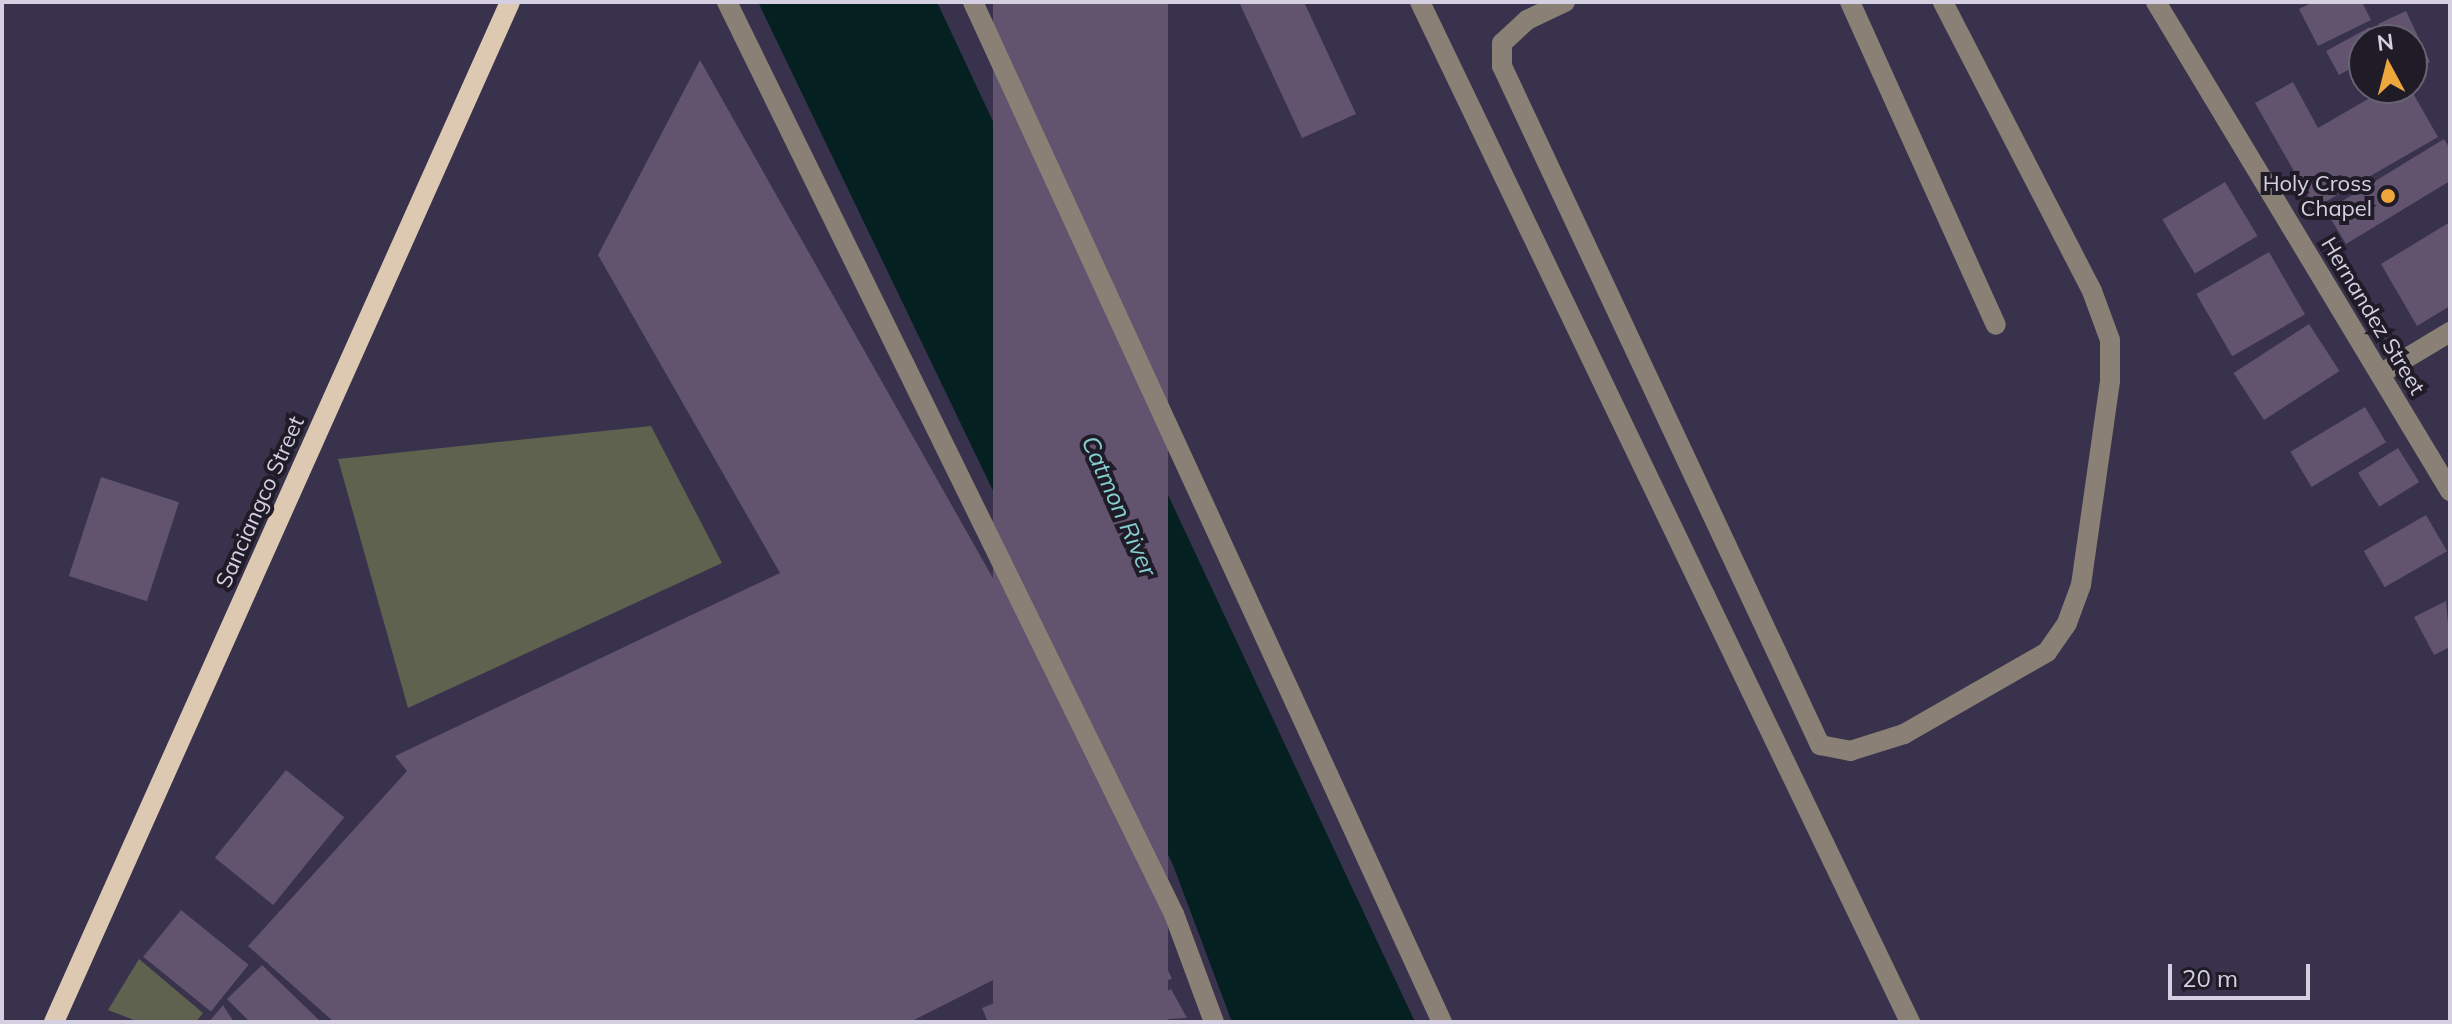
<!DOCTYPE html>
<html>
<head>
<meta charset="utf-8">
<style>
  body { margin:0 }
  #map { position:relative; width:2452px; height:1024px; overflow:hidden; background:#38324c; font-family:Mulish,sans-serif }
  div>[style] { position:absolute }
  [style*='--x'] { left:calc(var(--x)*1px); top:calc(var(--y)*1px); width:calc(var(--w)*1px); rotate:calc(var(--a)*1deg) }
  .green>* { inset:0; background:#5e624e }
  .water>* { inset:0; background:#042021 }
  .building>* { inset:0; background:#62536e; transform-origin:0 0 }
  .minor>* { height:20px; margin:-10px; padding:0 10px; transform-origin:10px; border-radius:10px; background:#8a8075 }
  .major>* { height:20px; margin:-10px; padding:0 10px; transform-origin:10px; border-radius:10px; background:#ddc9b1 }
  .dots>* { width:22px; height:22px; translate:-50% -50%; box-sizing:border-box; border:4px solid #1f1c28; border-radius:50% }
  span { translate:-50% -50%; white-space:nowrap; text-align:center; line-height:1.15; -webkit-text-stroke:8px #1f1c28; paint-order:stroke }
  .poi-label { font-size:22px; color:#d4d0e1 }
  .right { translate:-100% -50%; text-align:right }
  .street-label { font-size:22px; color:#d4d0e1 }
  .water-label { font-size:24px; color:#87d0d2; font-style:italic }
  .frame { position:absolute; inset:0; border:4px solid #d4d0e1; pointer-events:none }
  .north { position:absolute; left:2348px; top:24px; width:80px; height:80px; box-sizing:border-box; background:#1f1c28; border:2px solid #676472; border-radius:50%; rotate:353deg; font-size:22px; font-weight:700; line-height:32px; text-align:center; color:#d4d0e1 }
  .north::after { content:''; display:block; margin:auto; width:28px; height:36px; background:#eea73d; clip-path:polygon(50% 0,100% 100%,50% 72%,0 100%) }
  .scale { position:absolute; left:2168px; top:964px; width:142px; height:36px; box-sizing:border-box; border:4px solid #d4d0e1; border-top:0; padding-left:10px; font-size:24px; line-height:28px; white-space:nowrap; color:#d4d0e1; -webkit-text-stroke:6px #1f1c28; paint-order:stroke }
</style>
</head>
<body>
<div id="map">
  <div class="green">
    <i style="clip-path:polygon(651px 426px,722px 563px,408px 708px,338px 459px)"></i>
    <i style="clip-path:polygon(139px 959px,203px 1013px,196px 1022px,139px 1022px,108px 1010px)"></i>
  </div>
  <div class="water">
    <i style="clip-path:polygon(758px 2px,937px 2px,1415px 1022px,1232px 1022px,1173px 865px)"></i>
  </div>
  <div class="building">
    <i style="left:993px;top:2px;width:175px;height:1035px"></i>
    <i style="clip-path:polygon(1239px 2px,1304px 2px,1356px 114px,1302px 138px)"></i>
    <i style="clip-path:polygon(2313px 2px,2362px 2px,2371px 20px,2318px 46px,2299px 9px)"></i>
    <i style="clip-path:polygon(2406px 11px,2430px 62px,2412px 71px,2412px 40px,2386px 40px,2378px 24px)"></i>
    <i style="clip-path:polygon(2370px 27px,2377px 40px,2364px 40px,2364px 61px,2339px 75px,2326px 51px)"></i>
    <i style="clip-path:polygon(700px 60px,994px 580px,1158px 897px,910px 1022px,334px 1022px,248px 946px,407px 771px,395px 756px,780px 573px,598px 255px)"></i>
    <i style="clip-path:polygon(2293px 82px,2318px 128px,2387px 88px,2410px 88px,2438px 137px,2315px 208px,2255px 103px)"></i>
    <i style="clip-path:polygon(2444px 139px,2450px 149px,2450px 181px,2346px 244px,2326px 211px)"></i>
    <i style="left:2225px;top:182px;width:63px;height:73px;rotate:59deg"></i>
    <i style="clip-path:polygon(2450px 222px,2450px 306px,2417px 326px,2381px 264px)"></i>
    <i style="left:2269px;top:252px;width:72px;height:84px;rotate:60deg"></i>
    <i style="left:2309px;top:324px;width:56px;height:90px;rotate:57deg"></i>
    <i style="left:2365px;top:407px;width:41px;height:87px;rotate:59deg"></i>
    <i style="left:2398px;top:448px;width:40px;height:47px;rotate:58deg"></i>
    <i style="left:101px;top:477px;width:82px;height:104px;rotate:18deg"></i>
    <i style="left:2426px;top:515px;width:42px;height:72px;rotate:60deg"></i>
    <i style="clip-path:polygon(2446px 601px,2450px 647px,2434px 655px,2414px 617px)"></i>
    <i style="left:286px;top:770px;width:75px;height:113px;rotate:39deg"></i>
    <i style="left:181px;top:910px;width:87px;height:60px;rotate:39deg"></i>
    <i style="left:1159px;top:929px;width:24px;height:20px;rotate:73deg"></i>
    <i style="left:1125px;top:954px;width:34px;height:19px;rotate:76deg"></i>
    <i style="left:1161px;top:956px;width:25px;height:32px;rotate:64deg"></i>
    <i style="clip-path:polygon(262px 965px,321px 1022px,250px 1022px,227px 999px)"></i>
    <i style="clip-path:polygon(1066px 970px,1084px 1017px,1044px 1022px,1040px 1004px,1052px 1000px,1045px 977px)"></i>
    <i style="left:1111px;top:989px;width:25px;height:23px;rotate:74deg"></i>
    <i style="clip-path:polygon(1171px 989px,1187px 1018px,1120px 1022px,1118px 1018px)"></i>
    <i style="clip-path:polygon(1004px 999px,1014px 1022px,988px 1022px,982px 1008px)"></i>
    <i style="clip-path:polygon(223px 1005px,234px 1022px,209px 1022px)"></i>
  </div>
  <div class="minor">
    <i style="--x:727;--y:2;--w:1016;--a:63.89"></i>
    <i style="--x:1174;--y:914;--w:115;--a:69.7"></i>
    <i style="--x:973;--y:2;--w:1123;--a:65.31"></i>
    <i style="--x:1420;--y:2;--w:1132;--a:64.34"></i>
    <i style="--x:1565;--y:2;--w:42;--a:154.7"></i>
    <i style="--x:1527;--y:20;--w:34;--a:137"></i>
    <i style="--x:1502;--y:43;--w:23;--a:90"></i>
    <i style="--x:1502;--y:66;--w:750;--a:64.9"></i>
    <i style="--x:1820;--y:745;--w:31;--a:11"></i>
    <i style="--x:1850;--y:751;--w:57;--a:-17.5"></i>
    <i style="--x:1904;--y:734;--w:165;--a:-29.8"></i>
    <i style="--x:2047;--y:652;--w:35;--a:-55"></i>
    <i style="--x:2067;--y:623;--w:40;--a:-69.8"></i>
    <i style="--x:2081;--y:585;--w:207;--a:-81.9"></i>
    <i style="--x:2110;--y:380;--w:40;--a:-90"></i>
    <i style="--x:2110;--y:340;--w:52;--a:-110.2"></i>
    <i style="--x:2092;--y:291;--w:325;--a:-117.3"></i>
    <i style="--x:1850;--y:2;--w:354;--a:65.7"></i>
    <i style="--x:2156;--y:2;--w:571;--a:58.98"></i>
    <i style="--x:2380;--y:374;--w:82;--a:-31"></i>
  </div>
  <div class="major">
    <i style="--x:54;--y:1022;--w:1117;--a:-65.91"></i>
  </div>
  <div class="dots">
    <i style="left:2388px;top:196px;background:#eea73d"></i>
  </div>
  <div class="poi-label">
    <span class="right" style="left:2372px;top:196px">Holy Cross<br>Chapel</span>
  </div>
  <div class="street-label">
    <span style="left:2373px;top:316px;rotate:59deg">Hernandez Street</span>
    <span style="left:260px;top:502px;rotate:-66deg">Sanciangco Street</span>
  </div>
  <div class="water-label">
    <span style="left:1119px;top:506px;rotate:66deg">Catmon River</span>
  </div>
  <div class="frame"></div>
  <div class="north">N</div>
  <div class="scale">20 m</div>
</div>
</body>
</html>
